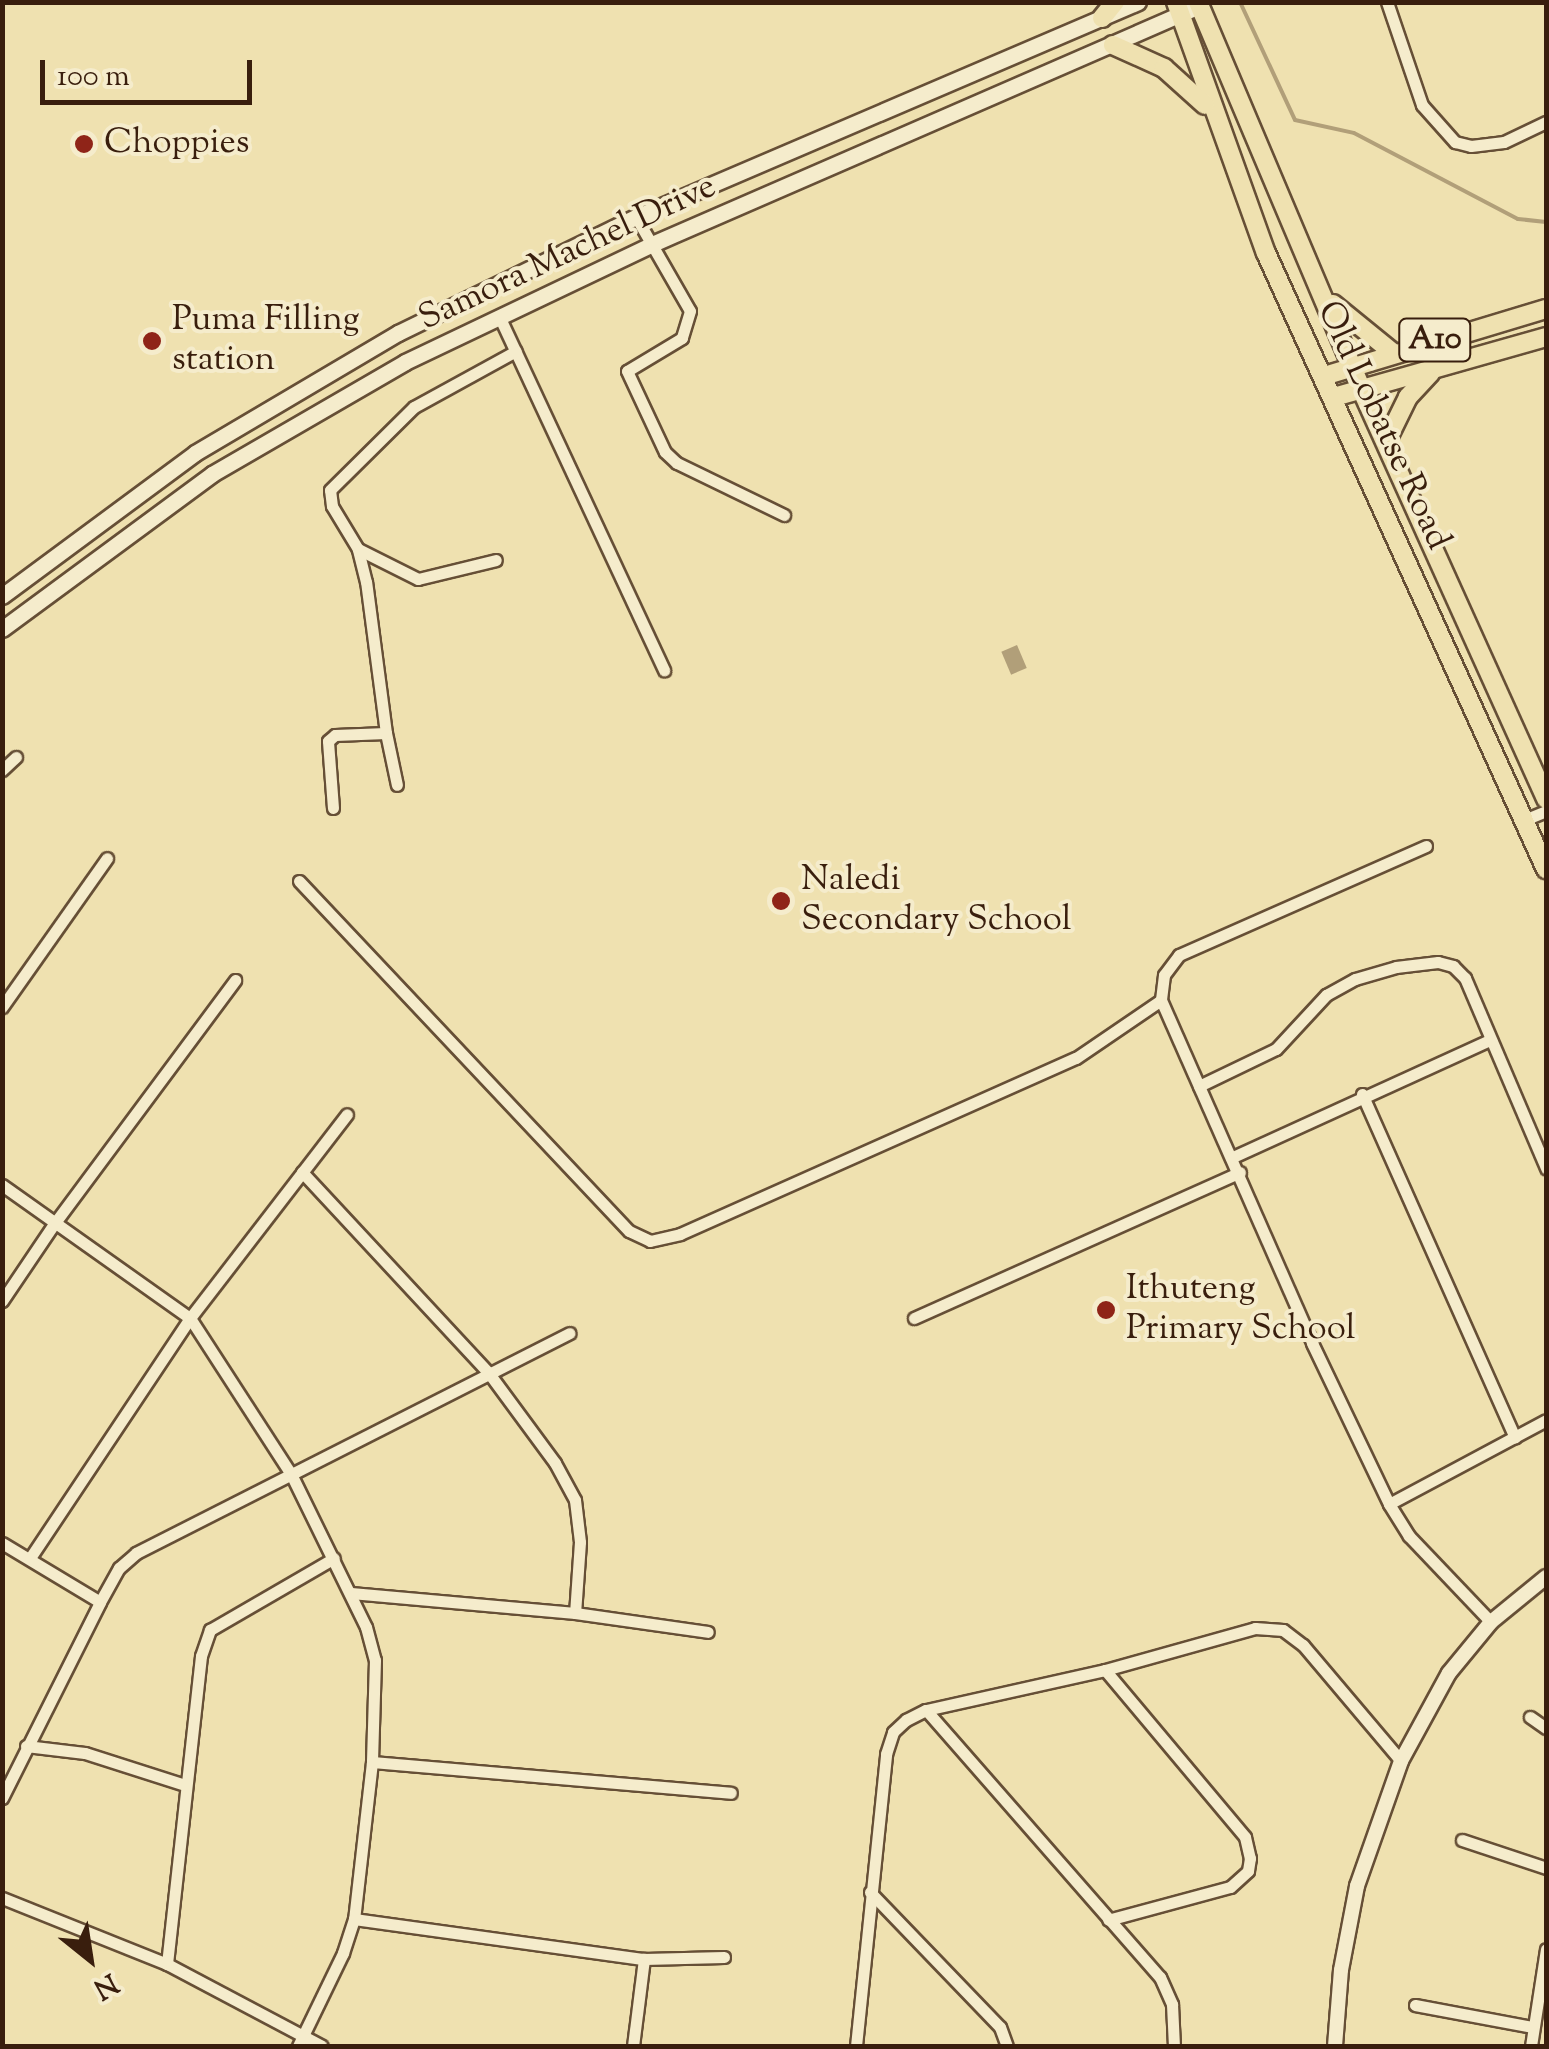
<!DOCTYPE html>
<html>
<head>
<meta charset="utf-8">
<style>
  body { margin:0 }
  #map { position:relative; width:1549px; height:2049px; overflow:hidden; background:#efe1b0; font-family:"Sorts Mill Goudy",serif }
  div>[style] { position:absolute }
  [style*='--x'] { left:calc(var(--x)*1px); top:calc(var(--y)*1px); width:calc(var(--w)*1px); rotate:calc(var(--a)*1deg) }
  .water>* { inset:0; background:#b19f79; transform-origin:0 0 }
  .stream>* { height:4px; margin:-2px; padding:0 2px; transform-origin:2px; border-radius:2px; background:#b19f79 }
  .roads { filter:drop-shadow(2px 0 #664f36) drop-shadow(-2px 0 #664f36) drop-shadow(0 2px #664f36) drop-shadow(0 -2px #664f36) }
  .minor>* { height:11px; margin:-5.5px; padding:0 5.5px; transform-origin:5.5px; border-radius:5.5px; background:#f5eccc }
  .tertiary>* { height:14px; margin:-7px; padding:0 7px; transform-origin:7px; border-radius:7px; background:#f5eccc }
  .secondary>* { height:15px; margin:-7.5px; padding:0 7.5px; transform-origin:7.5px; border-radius:7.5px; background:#f5eccc }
  .primary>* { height:18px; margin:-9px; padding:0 9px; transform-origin:9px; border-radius:9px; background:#efe1b0 }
  .dots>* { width:28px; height:28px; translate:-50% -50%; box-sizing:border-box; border:5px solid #f5eccc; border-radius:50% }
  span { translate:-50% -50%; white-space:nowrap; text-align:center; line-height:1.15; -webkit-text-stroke:8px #f5eccc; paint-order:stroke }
  .shield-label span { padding:2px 8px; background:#f5eccc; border:2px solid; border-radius:8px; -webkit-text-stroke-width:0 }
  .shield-label { font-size:32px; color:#391e0d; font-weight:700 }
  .poi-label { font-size:35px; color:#391e0d }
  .left { translate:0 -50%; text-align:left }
  .street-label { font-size:35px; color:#391e0d }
  .frame { position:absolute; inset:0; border:5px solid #391e0d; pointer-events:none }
  .north { position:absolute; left:40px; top:1909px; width:100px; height:100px; -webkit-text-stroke:8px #f5eccc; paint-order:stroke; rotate:150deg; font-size:28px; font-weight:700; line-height:40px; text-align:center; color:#391e0d }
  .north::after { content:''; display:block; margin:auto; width:35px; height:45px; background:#391e0d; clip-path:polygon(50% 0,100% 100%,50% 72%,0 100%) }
  .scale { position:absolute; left:40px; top:60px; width:212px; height:45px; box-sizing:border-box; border:5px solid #391e0d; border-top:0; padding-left:12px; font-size:30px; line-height:35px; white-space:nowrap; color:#391e0d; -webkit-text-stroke:8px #f5eccc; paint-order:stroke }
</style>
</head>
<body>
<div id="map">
  <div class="water">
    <i style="left:1017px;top:645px;width:25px;height:17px;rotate:67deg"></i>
  </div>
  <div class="stream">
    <i style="--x:1240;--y:2;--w:130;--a:65"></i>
    <i style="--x:1295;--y:120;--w:60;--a:12.4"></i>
    <i style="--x:1354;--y:133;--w:185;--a:27.7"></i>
    <i style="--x:1518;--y:219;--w:28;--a:6"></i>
  </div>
  <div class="roads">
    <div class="minor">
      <i style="--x:1387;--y:2;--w:109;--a:71.2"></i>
      <i style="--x:1422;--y:105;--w:50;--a:48.3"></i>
      <i style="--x:1455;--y:142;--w:16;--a:14"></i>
      <i style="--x:1471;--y:146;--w:33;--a:-7"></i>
      <i style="--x:1504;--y:142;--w:47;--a:-25.5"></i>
      <i style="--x:636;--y:217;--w:108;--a:60.1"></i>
      <i style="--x:690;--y:311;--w:28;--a:107"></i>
      <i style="--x:682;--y:338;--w:64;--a:149"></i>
      <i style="--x:627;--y:371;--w:89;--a:64.9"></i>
      <i style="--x:665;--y:452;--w:16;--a:43"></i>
      <i style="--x:677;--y:463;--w:119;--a:25.9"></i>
      <i style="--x:499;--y:316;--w:391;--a:65"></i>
      <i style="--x:358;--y:549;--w:67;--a:26.6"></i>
      <i style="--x:418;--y:579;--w:80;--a:-13.7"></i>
      <i style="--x:386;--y:733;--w:152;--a:-97.5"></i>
      <i style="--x:366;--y:582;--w:34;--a:-104"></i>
      <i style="--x:358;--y:549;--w:50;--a:-121.2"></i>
      <i style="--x:332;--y:506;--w:16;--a:-97"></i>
      <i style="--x:330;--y:490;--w:118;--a:-44.7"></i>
      <i style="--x:414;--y:407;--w:116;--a:-28.8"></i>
      <i style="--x:2;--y:770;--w:19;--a:-43"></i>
      <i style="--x:333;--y:808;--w:67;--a:-94.3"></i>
      <i style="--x:328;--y:741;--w:9;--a:-41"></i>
      <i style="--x:335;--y:735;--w:51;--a:-2.2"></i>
      <i style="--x:386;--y:733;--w:53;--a:78.1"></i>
      <i style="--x:1524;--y:820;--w:24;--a:-22"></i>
      <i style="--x:1426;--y:846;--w:270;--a:156.2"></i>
      <i style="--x:1179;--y:955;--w:25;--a:127"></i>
      <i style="--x:1164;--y:975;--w:25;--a:97"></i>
      <i style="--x:1161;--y:1000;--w:375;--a:66.2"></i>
      <i style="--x:1312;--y:1343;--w:178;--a:64.4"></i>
      <i style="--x:1389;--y:1504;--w:38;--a:58"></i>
      <i style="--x:1409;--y:1536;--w:119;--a:46.4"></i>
      <i style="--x:299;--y:881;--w:481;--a:46.7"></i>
      <i style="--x:629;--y:1231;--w:23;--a:25"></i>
      <i style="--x:650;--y:1241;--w:31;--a:-13"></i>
      <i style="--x:680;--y:1234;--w:433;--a:-24"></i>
      <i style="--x:1076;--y:1058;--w:103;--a:-34.3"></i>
      <i style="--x:2;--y:1007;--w:182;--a:-54.8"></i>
      <i style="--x:1199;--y:1086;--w:85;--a:-25.7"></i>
      <i style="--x:1276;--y:1049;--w:74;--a:-47.2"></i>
      <i style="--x:1326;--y:995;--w:33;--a:-29"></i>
      <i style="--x:1355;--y:979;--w:43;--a:-16.3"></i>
      <i style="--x:1396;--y:967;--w:42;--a:-6.8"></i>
      <i style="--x:1438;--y:962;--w:16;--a:15"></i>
      <i style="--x:1453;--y:966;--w:17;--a:45"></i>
      <i style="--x:1465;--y:978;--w:207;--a:66.9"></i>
      <i style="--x:1362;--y:1094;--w:376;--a:66"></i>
      <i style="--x:1233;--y:1157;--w:282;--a:-24.5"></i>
      <i style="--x:302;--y:1172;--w:273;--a:47.1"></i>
      <i style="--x:488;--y:1372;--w:113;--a:53.6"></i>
      <i style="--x:555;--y:1463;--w:42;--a:61.6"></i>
      <i style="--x:575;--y:1500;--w:42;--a:83.2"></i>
      <i style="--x:580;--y:1542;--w:71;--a:94"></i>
      <i style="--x:2;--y:1185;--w:230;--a:35.3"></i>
      <i style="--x:190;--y:1318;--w:186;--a:57.1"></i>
      <i style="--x:291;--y:1474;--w:170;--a:63.9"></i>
      <i style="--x:366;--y:1627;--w:34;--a:75"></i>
      <i style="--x:375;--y:1660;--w:102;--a:91.7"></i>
      <i style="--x:372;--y:1762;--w:158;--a:96.5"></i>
      <i style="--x:354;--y:1919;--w:36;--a:108"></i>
      <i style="--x:343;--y:1953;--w:103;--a:115.8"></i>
      <i style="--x:2;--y:1301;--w:93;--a:-56"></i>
      <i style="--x:54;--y:1224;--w:304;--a:-53.4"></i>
      <i style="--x:914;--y:1318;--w:357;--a:-24.1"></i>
      <i style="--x:1389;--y:1504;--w:178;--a:-28.1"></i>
      <i style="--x:2;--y:1543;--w:114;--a:31"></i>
      <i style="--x:30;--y:1558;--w:288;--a:-56.3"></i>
      <i style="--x:190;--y:1318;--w:257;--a:-52.4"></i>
      <i style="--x:351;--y:1593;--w:225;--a:5.1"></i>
      <i style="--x:575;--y:1613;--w:134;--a:8.1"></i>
      <i style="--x:1105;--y:1670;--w:218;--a:50"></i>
      <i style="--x:1245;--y:1837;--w:22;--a:77"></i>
      <i style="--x:1250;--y:1858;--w:13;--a:99"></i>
      <i style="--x:1248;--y:1871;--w:24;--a:138"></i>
      <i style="--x:1230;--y:1887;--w:126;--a:164.9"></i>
      <i style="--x:926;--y:1710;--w:355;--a:48.8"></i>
      <i style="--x:1160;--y:1977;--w:30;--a:66"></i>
      <i style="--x:1172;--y:2004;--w:42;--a:87.3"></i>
      <i style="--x:1530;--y:1717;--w:19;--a:35"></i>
      <i style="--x:26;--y:1746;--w:59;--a:6.8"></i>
      <i style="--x:85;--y:1753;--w:105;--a:17.7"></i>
      <i style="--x:372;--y:1762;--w:360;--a:4.9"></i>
      <i style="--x:2;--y:1798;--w:219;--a:-63.4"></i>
      <i style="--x:100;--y:1602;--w:39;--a:-61"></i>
      <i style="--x:119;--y:1568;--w:23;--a:-41"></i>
      <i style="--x:136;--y:1553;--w:486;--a:-26.9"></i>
      <i style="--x:1462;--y:1840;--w:89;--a:18.4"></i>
      <i style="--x:870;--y:1892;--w:187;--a:46.1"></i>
      <i style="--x:1000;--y:2027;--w:20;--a:70"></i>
      <i style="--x:2;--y:1898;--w:178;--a:21.8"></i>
      <i style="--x:167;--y:1964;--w:175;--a:27.9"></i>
      <i style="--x:354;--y:1919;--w:293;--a:7.9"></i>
      <i style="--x:644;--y:1959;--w:80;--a:-1.4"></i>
      <i style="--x:167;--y:1964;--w:310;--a:-83.7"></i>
      <i style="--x:201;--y:1656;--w:28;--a:-71"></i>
      <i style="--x:210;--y:1630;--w:143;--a:-30.1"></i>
      <i style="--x:1415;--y:2005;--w:120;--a:10.6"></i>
      <i style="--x:633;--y:2046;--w:88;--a:-82.8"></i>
      <i style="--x:856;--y:2046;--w:294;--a:-84.1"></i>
      <i style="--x:886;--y:1754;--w:23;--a:-72"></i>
      <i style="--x:893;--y:1732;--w:18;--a:-43"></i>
      <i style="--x:906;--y:1720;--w:22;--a:-27"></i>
      <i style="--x:926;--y:1710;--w:183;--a:-12.6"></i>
      <i style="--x:1105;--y:1670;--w:156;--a:-15.6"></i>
      <i style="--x:1255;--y:1628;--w:28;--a:4"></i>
      <i style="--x:1283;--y:1630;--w:25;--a:37"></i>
      <i style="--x:1303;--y:1645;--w:152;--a:49.8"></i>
      <i style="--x:1531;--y:2046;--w:98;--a:-81.2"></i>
    </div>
    <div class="tertiary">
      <i style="--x:1335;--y:2046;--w:76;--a:-85.5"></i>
      <i style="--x:1341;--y:1970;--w:86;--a:-79.2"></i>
      <i style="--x:1357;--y:1886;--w:133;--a:-70.6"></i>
      <i style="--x:1401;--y:1761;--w:100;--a:-61.4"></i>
      <i style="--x:1449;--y:1673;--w:66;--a:-50.5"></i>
      <i style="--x:1491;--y:1622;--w:71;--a:-39.3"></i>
    </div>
    <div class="secondary">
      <i style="--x:2;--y:596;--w:240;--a:-36.5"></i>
      <i style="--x:195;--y:453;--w:236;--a:-30.6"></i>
      <i style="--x:398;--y:333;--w:265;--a:-26"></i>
      <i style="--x:636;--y:217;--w:546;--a:-23.18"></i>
      <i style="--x:2;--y:629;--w:261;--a:-36.4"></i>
      <i style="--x:212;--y:474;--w:223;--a:-30.1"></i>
      <i style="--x:405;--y:362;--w:272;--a:-25.5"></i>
      <i style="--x:650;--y:245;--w:599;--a:-23.53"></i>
    </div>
    <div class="primary">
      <i style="--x:1176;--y:2;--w:267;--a:70.3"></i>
      <i style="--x:1266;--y:253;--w:677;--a:65.56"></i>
      <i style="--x:1198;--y:2;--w:422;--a:67.1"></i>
      <i style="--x:1362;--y:391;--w:448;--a:65.7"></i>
      <i style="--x:1102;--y:18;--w:21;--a:-51"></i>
      <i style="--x:1113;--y:45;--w:56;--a:24.3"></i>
      <i style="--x:1164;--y:68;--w:55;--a:42.1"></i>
      <i style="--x:1333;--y:304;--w:76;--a:39.1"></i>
      <i style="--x:1324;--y:376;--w:232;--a:-16.8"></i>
      <i style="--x:1334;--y:397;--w:220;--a:-15.8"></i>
      <i style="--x:1386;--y:442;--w:50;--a:-63.9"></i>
      <i style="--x:1408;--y:397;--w:33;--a:-47"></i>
    </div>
  </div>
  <div class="dots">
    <i style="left:84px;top:144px;background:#8f2418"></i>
    <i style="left:152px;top:341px;background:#8f2418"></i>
    <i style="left:781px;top:901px;background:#8f2418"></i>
    <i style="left:1106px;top:1310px;background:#8f2418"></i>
  </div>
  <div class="shield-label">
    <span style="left:1435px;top:340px">A10</span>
  </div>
  <div class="poi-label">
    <span class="left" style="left:104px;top:144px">Choppies</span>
    <span class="left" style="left:172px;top:341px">Puma Filling<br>station</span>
    <span class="left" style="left:801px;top:901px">Naledi<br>Secondary School</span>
    <span class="left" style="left:1126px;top:1310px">Ithuteng<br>Primary School</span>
  </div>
  <div class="street-label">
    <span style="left:568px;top:254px;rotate:-25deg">Samora Machel Drive</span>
    <span style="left:1382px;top:426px;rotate:65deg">Old Lobatse Road</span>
  </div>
  <div class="frame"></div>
  <div class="north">N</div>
  <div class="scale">100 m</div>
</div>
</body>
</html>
